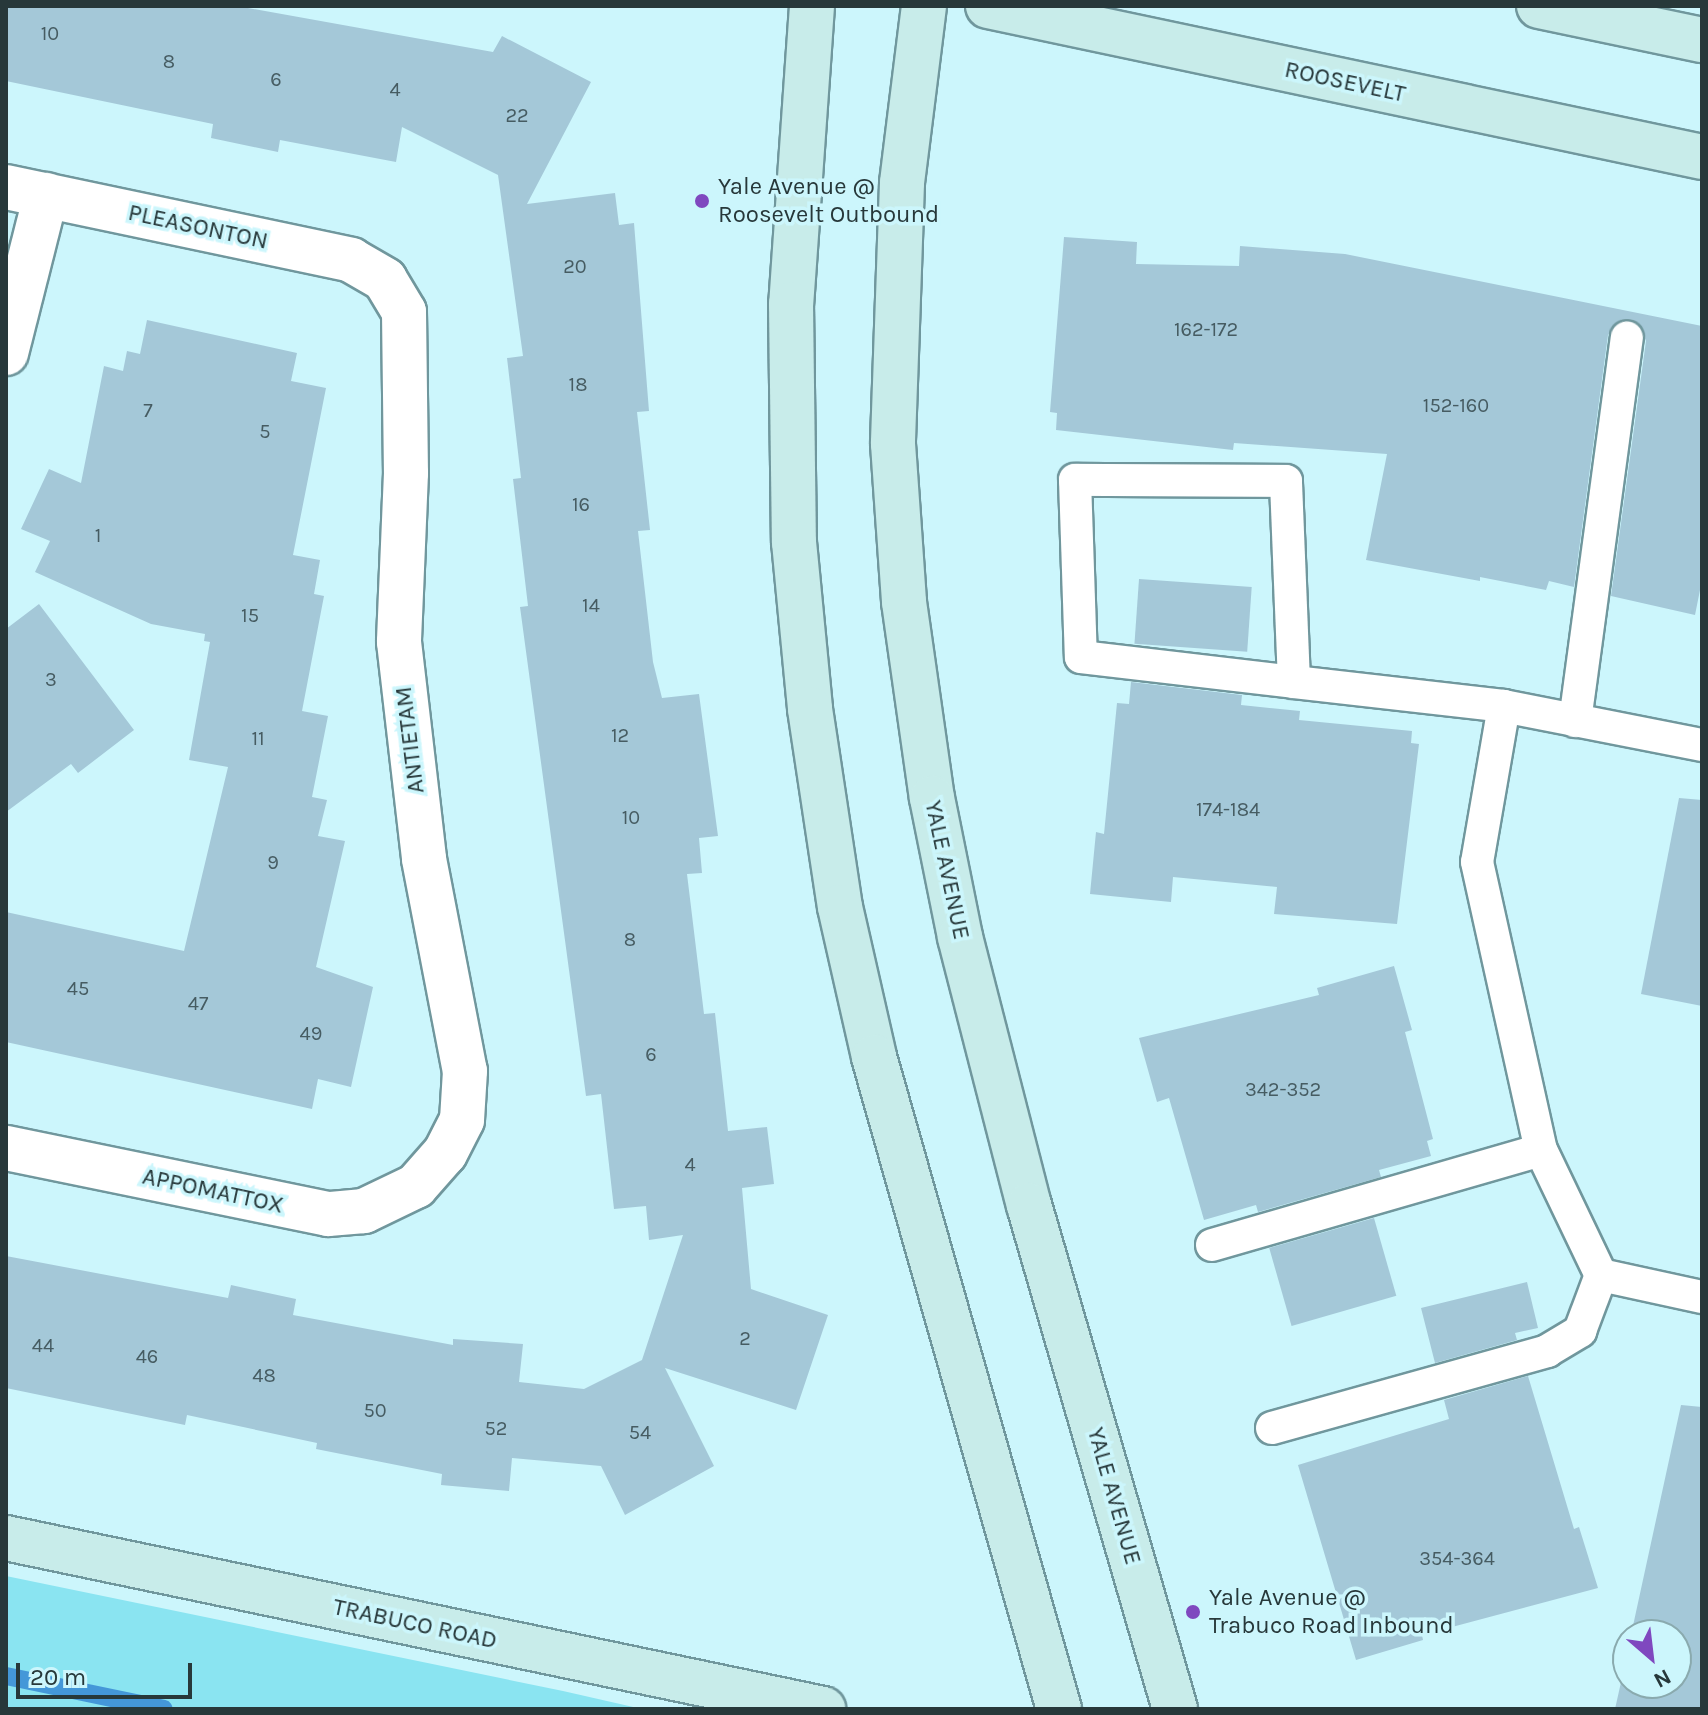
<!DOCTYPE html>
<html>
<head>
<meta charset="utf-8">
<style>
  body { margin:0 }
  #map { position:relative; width:1708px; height:1715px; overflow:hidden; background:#ccf6fc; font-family:Karla,sans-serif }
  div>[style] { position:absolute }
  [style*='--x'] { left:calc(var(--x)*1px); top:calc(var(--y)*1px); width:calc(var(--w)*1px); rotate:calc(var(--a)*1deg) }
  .green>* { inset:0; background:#8ae4f1 }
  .stream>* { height:18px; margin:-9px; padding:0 9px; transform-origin:9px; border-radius:9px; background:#4497d8 }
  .building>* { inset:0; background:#a4c8d8; transform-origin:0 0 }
  .roads { filter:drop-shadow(2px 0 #70979d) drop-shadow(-2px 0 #70979d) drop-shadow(0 2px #70979d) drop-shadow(0 -2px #70979d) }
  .lane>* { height:32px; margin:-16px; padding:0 16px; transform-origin:16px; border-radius:16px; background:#fff }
  .street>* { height:44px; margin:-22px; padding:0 22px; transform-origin:22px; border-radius:22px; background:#fff }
  .secondary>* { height:44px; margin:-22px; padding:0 22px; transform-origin:22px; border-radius:22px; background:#c8ecea }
  .dots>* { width:22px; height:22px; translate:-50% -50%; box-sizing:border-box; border:4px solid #ccf6fc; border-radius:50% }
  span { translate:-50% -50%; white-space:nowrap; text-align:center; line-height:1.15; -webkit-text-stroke:7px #ccf6fc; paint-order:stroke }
  .number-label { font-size:20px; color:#465c62 }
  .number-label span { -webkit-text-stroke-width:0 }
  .street-label { font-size:24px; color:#27383a }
  .poi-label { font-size:24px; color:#27383a }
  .left { translate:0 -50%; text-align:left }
  .frame { position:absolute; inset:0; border:8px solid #27383a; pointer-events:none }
  .north { position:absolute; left:1612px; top:1619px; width:80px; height:80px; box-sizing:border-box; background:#ccf6fc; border:2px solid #8aaaae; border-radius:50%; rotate:152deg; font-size:22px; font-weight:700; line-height:32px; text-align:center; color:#27383a }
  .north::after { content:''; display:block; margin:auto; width:28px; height:36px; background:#7f48bf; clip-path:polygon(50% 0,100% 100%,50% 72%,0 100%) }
  .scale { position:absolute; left:16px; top:1663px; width:176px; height:36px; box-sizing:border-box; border:4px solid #27383a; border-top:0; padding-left:10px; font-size:24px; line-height:28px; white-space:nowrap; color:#27383a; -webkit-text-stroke:6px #ccf6fc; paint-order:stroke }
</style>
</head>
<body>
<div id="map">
  <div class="green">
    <i style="clip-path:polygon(6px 1576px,563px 1691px,642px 1709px,6px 1709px)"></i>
  </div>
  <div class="stream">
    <i style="--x:6;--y:1676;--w:161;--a:11.8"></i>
  </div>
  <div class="building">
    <i style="clip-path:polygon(6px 6px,237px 6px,493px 52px,502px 36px,591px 82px,527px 204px,615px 193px,619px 225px,634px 223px,649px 411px,637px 412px,650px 530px,638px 531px,653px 662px,662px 698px,699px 694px,718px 836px,699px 838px,702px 873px,687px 874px,704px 1014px,715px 1013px,728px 1131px,767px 1127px,774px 1184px,742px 1188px,751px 1289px,828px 1315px,796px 1410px,665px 1368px,714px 1466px,625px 1515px,601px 1466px,512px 1458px,509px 1491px,441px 1485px,442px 1474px,316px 1449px,317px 1443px,187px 1415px,185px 1425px,6px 1388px,6px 1256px,228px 1298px,231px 1285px,296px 1299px,293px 1315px,453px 1345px,453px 1339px,523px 1344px,519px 1382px,584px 1389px,642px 1360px,683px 1235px,649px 1240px,646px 1206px,614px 1209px,601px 1094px,586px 1096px,520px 607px,528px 606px,513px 479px,521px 478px,507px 358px,523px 356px,498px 175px,402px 127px,396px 162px,280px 140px,278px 152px,211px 138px,213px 124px,6px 81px)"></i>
    <i style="clip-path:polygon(1064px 237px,1137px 242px,1136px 264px,1239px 266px,1240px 246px,1345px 254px,1702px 326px,1702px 580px,1695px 615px,1611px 596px,1646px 341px,1638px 323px,1619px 321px,1608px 335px,1574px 587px,1549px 581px,1546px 590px,1480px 577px,1480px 581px,1366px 560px,1387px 454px,1234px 443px,1233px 450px,1056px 430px,1057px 413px,1050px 412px)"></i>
    <i style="clip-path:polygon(147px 320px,297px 353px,291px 381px,326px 388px,293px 555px,320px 560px,314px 594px,324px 596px,302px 711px,328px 716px,312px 797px,327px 800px,318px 836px,345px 841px,316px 967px,373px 987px,351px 1087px,318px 1079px,312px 1109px,6px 1042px,6px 912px,184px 951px,228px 767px,189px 760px,210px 642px,204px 641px,205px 634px,151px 624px,35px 572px,50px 541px,21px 529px,49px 469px,81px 483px,104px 366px,123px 371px,127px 351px,140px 354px)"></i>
    <i style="left:1139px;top:579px;width:113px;height:65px;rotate:4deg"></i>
    <i style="clip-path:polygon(39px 604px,134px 730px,78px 773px,71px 764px,6px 812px,6px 629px)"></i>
    <i style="clip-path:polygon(1131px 682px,1242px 695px,1241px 705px,1300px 711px,1299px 720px,1412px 731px,1411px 743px,1419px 744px,1397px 924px,1274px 914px,1277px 887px,1173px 877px,1171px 902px,1090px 894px,1096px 832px,1104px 834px,1117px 703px,1129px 704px)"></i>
    <i style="clip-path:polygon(1679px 798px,1702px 800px,1702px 1006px,1641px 994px)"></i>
    <i style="clip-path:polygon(1394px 966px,1412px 1030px,1405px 1032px,1433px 1139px,1427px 1141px,1431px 1156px,1379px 1170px,1381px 1177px,1258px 1212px,1256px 1205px,1204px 1220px,1169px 1098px,1157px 1102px,1139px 1038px,1319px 995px,1317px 988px)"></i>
    <i style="left:1374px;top:1218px;width:81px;height:109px;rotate:74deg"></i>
    <i style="clip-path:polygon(1527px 1282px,1538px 1328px,1515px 1333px,1517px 1340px,1435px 1363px,1421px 1308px)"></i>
    <i style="clip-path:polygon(1528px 1376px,1574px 1529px,1579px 1527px,1598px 1588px,1422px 1635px,1423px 1640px,1356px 1660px,1298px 1465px,1449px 1419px,1444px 1400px)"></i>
    <i style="clip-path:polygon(1681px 1405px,1702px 1407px,1702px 1709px,1615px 1709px,1628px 1651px,1628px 1683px,1676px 1683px,1676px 1635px,1631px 1635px)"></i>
  </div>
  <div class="roads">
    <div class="lane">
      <i style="--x:1294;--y:682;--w:201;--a:-92.3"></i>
      <i style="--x:1286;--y:481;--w:211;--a:-179.7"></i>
      <i style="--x:1075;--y:480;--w:177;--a:88.1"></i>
      <i style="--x:1081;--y:657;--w:214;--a:6.7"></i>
      <i style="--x:1294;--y:682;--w:211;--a:6.5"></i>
      <i style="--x:1575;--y:721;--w:387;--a:-82.3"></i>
      <i style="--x:1702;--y:745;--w:202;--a:-168.9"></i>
      <i style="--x:1504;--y:706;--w:158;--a:99.8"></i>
      <i style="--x:1477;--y:862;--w:295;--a:77.5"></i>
      <i style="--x:1541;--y:1150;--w:139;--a:64.4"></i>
      <i style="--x:1601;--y:1275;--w:103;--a:12.3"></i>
      <i style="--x:1212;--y:1245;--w:342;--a:-16.1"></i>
      <i style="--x:1272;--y:1428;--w:286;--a:-15.6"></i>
      <i style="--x:1547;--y:1351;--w:39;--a:-31"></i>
      <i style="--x:1580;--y:1331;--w:60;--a:-69.4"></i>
    </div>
    <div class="street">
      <i style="--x:6;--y:187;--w:353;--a:11.9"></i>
      <i style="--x:351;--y:260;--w:39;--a:30"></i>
      <i style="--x:385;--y:280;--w:37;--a:59"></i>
      <i style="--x:404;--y:312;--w:161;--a:89.3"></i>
      <i style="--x:406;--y:473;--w:169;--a:92.4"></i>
      <i style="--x:399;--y:642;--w:218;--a:83.4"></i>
      <i style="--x:424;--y:859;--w:216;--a:79.1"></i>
      <i style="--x:465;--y:1071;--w:49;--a:93.5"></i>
      <i style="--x:462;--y:1120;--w:37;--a:117"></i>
      <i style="--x:445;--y:1153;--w:44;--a:131.3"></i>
      <i style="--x:416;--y:1186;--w:58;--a:154.3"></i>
      <i style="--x:364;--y:1211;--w:36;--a:175"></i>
      <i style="--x:328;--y:1214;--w:329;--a:-168.4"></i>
      <i style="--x:6;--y:353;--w:163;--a:-75.8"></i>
    </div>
    <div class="secondary">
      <i style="--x:812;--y:6;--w:299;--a:94"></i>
      <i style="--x:791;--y:304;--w:238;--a:89.3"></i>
      <i style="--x:794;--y:542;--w:168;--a:84.5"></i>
      <i style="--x:810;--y:709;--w:200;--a:81.4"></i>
      <i style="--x:840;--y:907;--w:154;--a:77.2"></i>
      <i style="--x:874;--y:1057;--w:678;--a:74.16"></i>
      <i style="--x:924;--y:6;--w:178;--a:97.1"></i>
      <i style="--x:902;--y:183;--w:261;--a:92"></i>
      <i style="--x:893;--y:444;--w:158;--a:86"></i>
      <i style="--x:904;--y:602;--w:198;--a:81.9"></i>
      <i style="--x:932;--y:798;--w:142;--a:78.6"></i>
      <i style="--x:960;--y:937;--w:277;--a:75.6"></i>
      <i style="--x:1029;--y:1205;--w:525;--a:73.84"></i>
      <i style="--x:988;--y:6;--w:730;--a:11.94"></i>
      <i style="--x:1539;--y:6;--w:167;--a:11.8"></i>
      <i style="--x:6;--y:1538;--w:835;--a:11.82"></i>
    </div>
  </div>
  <div class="dots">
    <i style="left:702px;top:201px;background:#7f48bf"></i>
    <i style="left:1193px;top:1612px;background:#7f48bf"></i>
  </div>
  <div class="number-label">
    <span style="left:50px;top:33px">10</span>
    <span style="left:169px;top:61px">8</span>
    <span style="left:276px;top:79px">6</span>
    <span style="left:395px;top:89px">4</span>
    <span style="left:517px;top:115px">22</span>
    <span style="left:575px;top:266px">20</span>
    <span style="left:1206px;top:329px">162-172</span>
    <span style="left:578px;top:384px">18</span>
    <span style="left:1456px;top:405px">152-160</span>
    <span style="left:148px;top:410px">7</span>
    <span style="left:265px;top:431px">5</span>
    <span style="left:581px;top:504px">16</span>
    <span style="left:98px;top:535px">1</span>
    <span style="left:591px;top:605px">14</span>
    <span style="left:250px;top:615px">15</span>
    <span style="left:51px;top:679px">3</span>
    <span style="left:620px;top:735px">12</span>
    <span style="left:258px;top:738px">11</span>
    <span style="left:1228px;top:809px">174-184</span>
    <span style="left:631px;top:817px">10</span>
    <span style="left:273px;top:862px">9</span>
    <span style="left:630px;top:939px">8</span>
    <span style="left:78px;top:988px">45</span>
    <span style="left:198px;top:1003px">47</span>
    <span style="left:311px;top:1033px">49</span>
    <span style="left:651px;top:1054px">6</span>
    <span style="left:1283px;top:1089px">342-352</span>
    <span style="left:690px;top:1164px">4</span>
    <span style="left:745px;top:1338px">2</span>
    <span style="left:43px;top:1345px">44</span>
    <span style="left:147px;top:1356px">46</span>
    <span style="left:264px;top:1375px">48</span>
    <span style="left:375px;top:1410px">50</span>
    <span style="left:496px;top:1428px">52</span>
    <span style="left:640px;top:1432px">54</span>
    <span style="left:1457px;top:1558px">354-364</span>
  </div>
  <div class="street-label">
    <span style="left:1345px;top:82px;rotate:12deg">ROOSEVELT</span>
    <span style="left:198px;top:227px;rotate:12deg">PLEASONTON</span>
    <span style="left:410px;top:740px;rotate:-97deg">ANTIETAM</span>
    <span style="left:947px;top:870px;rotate:78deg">YALE AVENUE</span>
    <span style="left:213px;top:1191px;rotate:12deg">APPOMATTOX</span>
    <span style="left:1114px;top:1496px;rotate:74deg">YALE AVENUE</span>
    <span style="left:415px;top:1624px;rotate:12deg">TRABUCO ROAD</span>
  </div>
  <div class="poi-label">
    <span class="left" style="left:718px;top:201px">Yale Avenue @<br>Roosevelt Outbound</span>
    <span class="left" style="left:1209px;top:1612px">Yale Avenue @<br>Trabuco Road Inbound</span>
  </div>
  <div class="frame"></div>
  <div class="north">N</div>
  <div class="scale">20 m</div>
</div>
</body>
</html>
